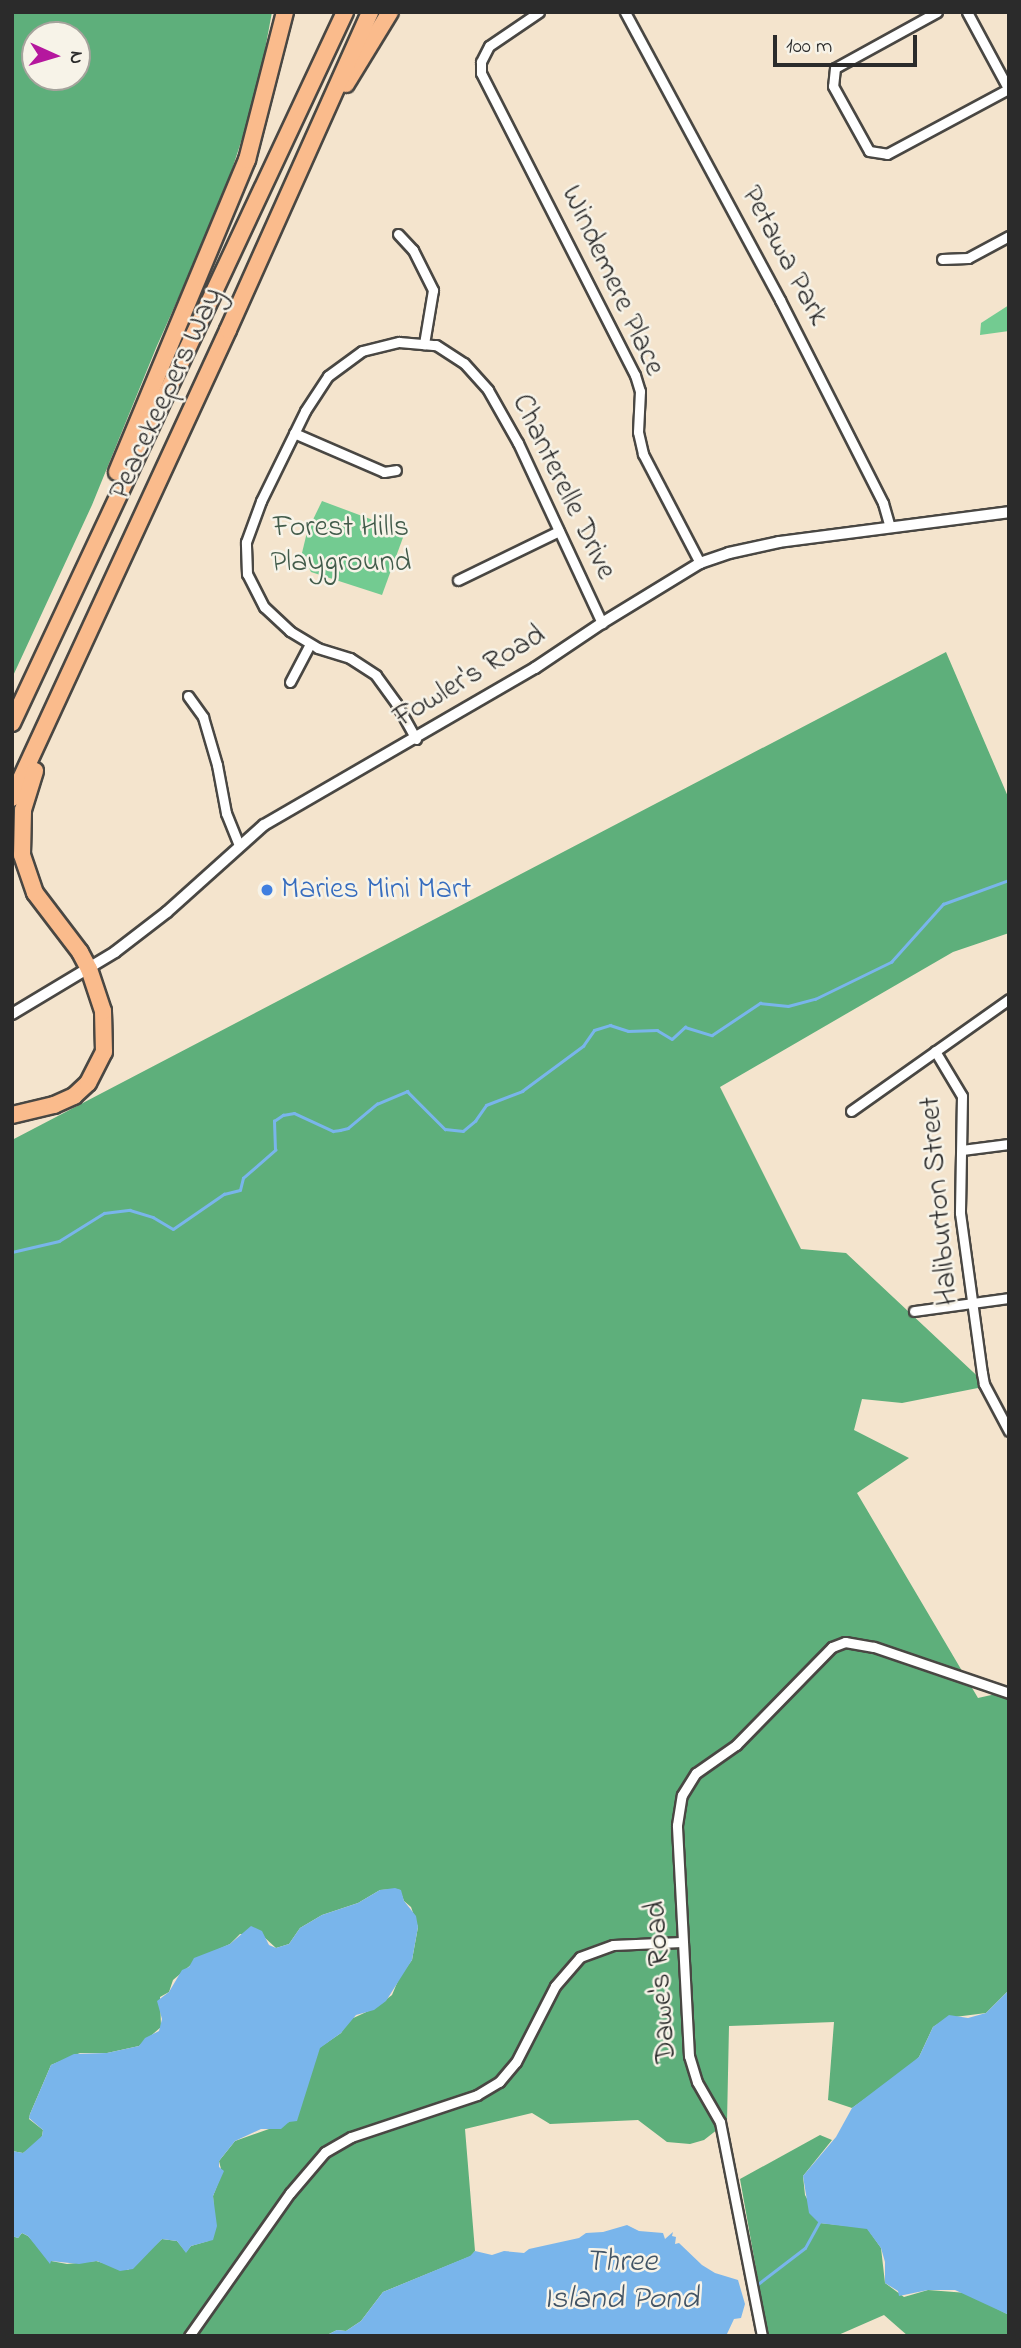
<!DOCTYPE html>
<html>
<head>
<meta charset="utf-8">
<style>
  body { margin:0 }
  #map { position:relative; width:1021px; height:2348px; overflow:hidden; background:#f4e4cd; font-family:"Indie Flower",sans-serif }
  div>[style] { position:absolute }
  [style*='--x'] { left:calc(var(--x)*1px); top:calc(var(--y)*1px); width:calc(var(--w)*1px); rotate:calc(var(--a)*1deg) }
  .green>* { inset:0; background:#73cb91 }
  .forest>* { inset:0; background:#5eaf7b }
  .water>* { inset:0; background:#79b5eb }
  .stream>* { height:2.5px; margin:-1.25px; padding:0 1.25px; transform-origin:1.25px; border-radius:1.25px; background:#79b5eb }
  .roads { filter:drop-shadow(2px 0 #494743) drop-shadow(-2px 0 #494743) drop-shadow(0 2px #494743) drop-shadow(0 -2px #494743) }
  .minor>* { height:9px; margin:-4.5px; padding:0 4.5px; transform-origin:4.5px; border-radius:4.5px; background:#fff }
  .tertiary>* { height:10px; margin:-5px; padding:0 5px; transform-origin:5px; border-radius:5px; background:#fff }
  .motorway>* { height:16px; margin:-8px; padding:0 8px; transform-origin:8px; border-radius:8px; background:#fabb8c }
  .dots>* { width:19px; height:19px; translate:-50% -50%; box-sizing:border-box; border:4px solid #f7f3e8; border-radius:50% }
  span { translate:-50% -50%; white-space:nowrap; text-align:center; line-height:1.15; -webkit-text-stroke:5px #f7f3e8; paint-order:stroke }
  .street-label { font-size:30px; color:#2b2b2b }
  .park-label { font-size:30px; color:#415b4a }
  .shop-label { font-size:30px; color:#366cbe }
  .left { translate:0 -50%; text-align:left }
  .water-label { font-size:32px; color:#425465; font-style:italic }
  .frame { position:absolute; inset:0; border:14px solid #2b2b2b; pointer-events:none }
  .north { position:absolute; left:21px; top:21px; width:70px; height:70px; box-sizing:border-box; background:#f7f3e8; border:2px solid #a5a39c; border-radius:50%; rotate:94deg; font-size:19px; font-weight:700; line-height:28px; text-align:center; color:#2b2b2b }
  .north::after { content:''; display:block; margin:auto; width:24px; height:32px; background:#b5179e; clip-path:polygon(50% 0,100% 100%,50% 72%,0 100%) }
  .scale { position:absolute; left:773px; top:35px; width:144px; height:32px; box-sizing:border-box; border:4px solid #2b2b2b; border-top:0; padding-left:9px; font-size:21px; line-height:24px; white-space:nowrap; color:#2b2b2b; -webkit-text-stroke:5px #f7f3e8; paint-order:stroke }
</style>
</head>
<body>
<div id="map">
  <div class="green">
    <i style="clip-path:polygon(1009px 305px,1009px 331px,980px 335px,981px 323px)"></i>
    <i style="clip-path:polygon(322px 501px,405px 532px,382px 595px,311px 572px,302px 553px,307px 532px)"></i>
  </div>
  <div class="forest">
    <i style="clip-path:polygon(evenodd,12px 12px,272px 12px,257px 93px,222px 200px,156px 348px,92px 505px,12px 678px,12px 12px,35px 35px,77px 35px,77px 77px,35px 77px,35px 35px)"></i>
    <i style="clip-path:polygon(946px 652px,1009px 799px,1009px 933px,953px 952px,720px 1087px,801px 1249px,846px 1253px,988px 1386px,902px 1403px,862px 1399px,854px 1430px,909px 1458px,857px 1493px,978px 1698px,1009px 1691px,1009px 1990px,986px 2013px,947px 2018px,933px 2027px,919px 2057px,910px 2067px,852px 2108px,828px 2100px,834px 2022px,729px 2026px,727px 2122px,704px 2140px,690px 2144px,667px 2142px,638px 2120px,550px 2124px,532px 2113px,465px 2129px,475px 2251px,471px 2256px,383px 2292px,361px 2321px,346px 2331px,337px 2330px,325px 2336px,12px 2336px,12px 2236px,18px 2238px,22px 2233px,28px 2236px,51px 2261px,67px 2264px,96px 2261px,128px 2270px,162px 2239px,177px 2241px,186px 2252px,191px 2246px,208px 2241px,215px 2230px,213px 2196px,222px 2173px,219px 2161px,235px 2141px,289px 2122px,302px 2100px,319px 2048px,341px 2033px,349px 2020px,375px 2008px,392px 1995px,400px 1976px,412px 1960px,418px 1927px,411px 1907px,404px 1901px,400px 1890px,395px 1889px,380px 1890px,358px 1903px,322px 1915px,300px 1928px,289px 1944px,276px 1948px,263px 1936px,240px 1934px,230px 1944px,199px 1958px,173px 1980px,169px 1992px,160px 1997px,161px 2027px,139px 2046px,107px 2053px,80px 2053px,51px 2065px,30px 2114px,29px 2119px,43px 2130px,42px 2136px,39px 2142px,23px 2153px,12px 2151px,12px 1140px)"></i>
    <i style="clip-path:polygon(820px 2135px,832px 2140px,803px 2176px,805px 2195px,820px 2223px,867px 2228px,881px 2248px,885px 2283px,904px 2297px,928px 2290px,967px 2293px,1009px 2315px,1009px 2336px,908px 2336px,884px 2315px,836px 2336px,768px 2336px,740px 2179px)"></i>
  </div>
  <div class="water">
    <i style="clip-path:polygon(395px 1888px,401px 1890px,404px 1901px,416px 1916px,418px 1927px,412px 1960px,386px 2001px,374px 2010px,356px 2015px,341px 2033px,320px 2048px,297px 2121px,289px 2122px,281px 2129px,261px 2129px,235px 2141px,219px 2161px,219px 2167px,224px 2171px,213px 2196px,217px 2226px,213px 2240px,191px 2246px,186px 2253px,177px 2241px,162px 2239px,133px 2269px,120px 2271px,97px 2261px,79px 2264px,51px 2261px,50px 2264px,28px 2236px,22px 2233px,18px 2238px,12px 2236px,12px 2151px,23px 2153px,42px 2136px,43px 2130px,29px 2118px,30px 2114px,51px 2065px,74px 2054px,107px 2053px,139px 2046px,145px 2038px,159px 2031px,162px 2019px,157px 2001px,169px 1992px,182px 1970px,189px 1967px,194px 1958px,230px 1944px,251px 1926px,262px 1931px,269px 1945px,276px 1948px,289px 1944px,300px 1928px,322px 1915px,358px 1903px,380px 1890px)"></i>
    <i style="clip-path:polygon(1009px 1990px,1009px 2315px,955px 2290px,928px 2290px,899px 2296px,898px 2291px,885px 2283px,885px 2262px,881px 2248px,867px 2229px,819px 2223px,809px 2213px,803px 2176px,836px 2137px,852px 2108px,919px 2057px,933px 2027px,949px 2015px,968px 2018px,986px 2013px)"></i>
    <i style="clip-path:polygon(627px 2225px,639px 2231px,663px 2233px,665px 2239px,673px 2232px,672px 2236px,676px 2237px,675px 2244px,679px 2243px,702px 2265px,715px 2273px,738px 2280px,745px 2304px,741px 2318px,734px 2319px,726px 2336px,325px 2336px,337px 2330px,346px 2331px,361px 2321px,383px 2292px,470px 2256px,475px 2251px,492px 2255px,504px 2251px,524px 2253px,529px 2249px,579px 2238px,586px 2233px,603px 2232px)"></i>
  </div>
  <div class="stream">
    <i style="--x:12;--y:1252;--w:48;--a:-13.2"></i>
    <i style="--x:59;--y:1241;--w:53;--a:-31.9"></i>
    <i style="--x:104;--y:1213;--w:26;--a:-7"></i>
    <i style="--x:130;--y:1210;--w:24;--a:17"></i>
    <i style="--x:153;--y:1217;--w:23;--a:31"></i>
    <i style="--x:173;--y:1229;--w:62;--a:-34.5"></i>
    <i style="--x:224;--y:1194;--w:16;--a:-14"></i>
    <i style="--x:240;--y:1190;--w:12;--a:-76"></i>
    <i style="--x:243;--y:1178;--w:43;--a:-41.2"></i>
    <i style="--x:275;--y:1150;--w:29;--a:-92"></i>
    <i style="--x:274;--y:1121;--w:11;--a:-34"></i>
    <i style="--x:283;--y:1115;--w:11;--a:-10"></i>
    <i style="--x:294;--y:1113;--w:43;--a:24.8"></i>
    <i style="--x:333;--y:1131;--w:7;--a:-8"></i>
    <i style="--x:340;--y:1130;--w:8;--a:-14"></i>
    <i style="--x:348;--y:1128;--w:38;--a:-40"></i>
    <i style="--x:377;--y:1104;--w:33;--a:-23"></i>
    <i style="--x:407;--y:1091;--w:54;--a:45"></i>
    <i style="--x:445;--y:1129;--w:18;--a:6"></i>
    <i style="--x:463;--y:1131;--w:16;--a:-40"></i>
    <i style="--x:475;--y:1121;--w:19;--a:-55"></i>
    <i style="--x:486;--y:1105;--w:39;--a:-21"></i>
    <i style="--x:522;--y:1091;--w:76;--a:-36.4"></i>
    <i style="--x:583;--y:1046;--w:19;--a:-55"></i>
    <i style="--x:594;--y:1030;--w:17;--a:-17"></i>
    <i style="--x:610;--y:1025;--w:19;--a:18"></i>
    <i style="--x:628;--y:1031;--w:29;--a:-2"></i>
    <i style="--x:657;--y:1030;--w:17;--a:31"></i>
    <i style="--x:672;--y:1039;--w:18;--a:-43"></i>
    <i style="--x:685;--y:1027;--w:28;--a:17"></i>
    <i style="--x:712;--y:1035;--w:58;--a:-33.7"></i>
    <i style="--x:760;--y:1003;--w:28;--a:6"></i>
    <i style="--x:788;--y:1006;--w:28;--a:-15"></i>
    <i style="--x:815;--y:999;--w:85;--a:-26"></i>
    <i style="--x:891;--y:962;--w:78;--a:-48.1"></i>
    <i style="--x:943;--y:904;--w:70;--a:-20"></i>
    <i style="--x:758;--y:2284;--w:59;--a:-37.5"></i>
    <i style="--x:805;--y:2248;--w:29;--a:-61"></i>
  </div>
  <div class="roads">
    <div class="minor">
      <i style="--x:539;--y:12;--w:60;--a:145.8"></i>
      <i style="--x:489;--y:46;--w:18;--a:117"></i>
      <i style="--x:481;--y:62;--w:11;--a:90"></i>
      <i style="--x:481;--y:73;--w:339;--a:63"></i>
      <i style="--x:635;--y:375;--w:17;--a:73"></i>
      <i style="--x:640;--y:391;--w:41;--a:92.8"></i>
      <i style="--x:638;--y:432;--w:23;--a:77"></i>
      <i style="--x:643;--y:454;--w:123;--a:62.4"></i>
      <i style="--x:625;--y:12;--w:327;--a:61.7"></i>
      <i style="--x:780;--y:300;--w:228;--a:63.1"></i>
      <i style="--x:883;--y:503;--w:25;--a:74"></i>
      <i style="--x:937;--y:12;--w:116;--a:151.2"></i>
      <i style="--x:835;--y:68;--w:18;--a:96"></i>
      <i style="--x:833;--y:86;--w:74;--a:61"></i>
      <i style="--x:869;--y:151;--w:18;--a:9"></i>
      <i style="--x:887;--y:154;--w:137;--a:-28.2"></i>
      <i style="--x:967;--y:12;--w:89;--a:61.7"></i>
      <i style="--x:398;--y:234;--w:22;--a:47"></i>
      <i style="--x:413;--y:250;--w:45;--a:63.4"></i>
      <i style="--x:433;--y:290;--w:55;--a:99.5"></i>
      <i style="--x:942;--y:259;--w:26;--a:-2"></i>
      <i style="--x:968;--y:258;--w:47;--a:-28.2"></i>
      <i style="--x:294;--y:433;--w:98;--a:23.4"></i>
      <i style="--x:384;--y:472;--w:12;--a:-9"></i>
      <i style="--x:458;--y:580;--w:112;--a:-25.9"></i>
      <i style="--x:290;--y:682;--w:43;--a:-62.2"></i>
      <i style="--x:188;--y:696;--w:26;--a:54"></i>
      <i style="--x:203;--y:717;--w:50;--a:73.7"></i>
      <i style="--x:217;--y:765;--w:49;--a:79.4"></i>
      <i style="--x:226;--y:813;--w:35;--a:68"></i>
      <i style="--x:416;--y:739;--w:41;--a:-119.1"></i>
      <i style="--x:396;--y:703;--w:34;--a:-126"></i>
      <i style="--x:376;--y:675;--w:31;--a:-147"></i>
      <i style="--x:350;--y:658;--w:34;--a:-163"></i>
      <i style="--x:318;--y:648;--w:33;--a:-149"></i>
      <i style="--x:290;--y:631;--w:35;--a:-137"></i>
      <i style="--x:264;--y:607;--w:37;--a:-117"></i>
      <i style="--x:247;--y:574;--w:32;--a:-92"></i>
      <i style="--x:246;--y:542;--w:44;--a:-69.9"></i>
      <i style="--x:261;--y:501;--w:100;--a:-63.9"></i>
      <i style="--x:305;--y:411;--w:42;--a:-56.7"></i>
      <i style="--x:328;--y:376;--w:42;--a:-36.3"></i>
      <i style="--x:362;--y:351;--w:38;--a:-14"></i>
      <i style="--x:399;--y:342;--w:37;--a:5"></i>
      <i style="--x:436;--y:345;--w:33;--a:33"></i>
      <i style="--x:464;--y:363;--w:36;--a:48"></i>
      <i style="--x:488;--y:390;--w:61;--a:60.5"></i>
      <i style="--x:518;--y:443;--w:199;--a:65"></i>
      <i style="--x:935;--y:1051;--w:52;--a:59"></i>
      <i style="--x:962;--y:1096;--w:117;--a:91"></i>
      <i style="--x:960;--y:1213;--w:162;--a:82.2"></i>
      <i style="--x:982;--y:1373;--w:11;--a:80"></i>
      <i style="--x:984;--y:1384;--w:53;--a:62"></i>
      <i style="--x:851;--y:1111;--w:194;--a:-35.3"></i>
      <i style="--x:962;--y:1150;--w:47;--a:-7.3"></i>
      <i style="--x:914;--y:1311;--w:96;--a:-7.8"></i>
      <i style="--x:189;--y:2336;--w:175;--a:-54.8"></i>
      <i style="--x:290;--y:2193;--w:54;--a:-49.5"></i>
      <i style="--x:325;--y:2152;--w:30;--a:-30"></i>
      <i style="--x:351;--y:2137;--w:133;--a:-18.4"></i>
      <i style="--x:477;--y:2095;--w:26;--a:-31"></i>
      <i style="--x:499;--y:2082;--w:26;--a:-50"></i>
      <i style="--x:516;--y:2062;--w:85;--a:-62.8"></i>
      <i style="--x:555;--y:1986;--w:38;--a:-49"></i>
      <i style="--x:580;--y:1957;--w:35;--a:-20"></i>
      <i style="--x:613;--y:1945;--w:69;--a:-2.5"></i>
      <i style="--x:762;--y:2336;--w:218;--a:-101.1"></i>
      <i style="--x:720;--y:2122;--w:46;--a:-119.9"></i>
      <i style="--x:697;--y:2082;--w:27;--a:-107"></i>
      <i style="--x:689;--y:2056;--w:231;--a:-93"></i>
      <i style="--x:677;--y:1825;--w:30;--a:-81"></i>
      <i style="--x:682;--y:1795;--w:26;--a:-58"></i>
      <i style="--x:696;--y:1773;--w:49;--a:-35"></i>
      <i style="--x:736;--y:1745;--w:137;--a:-45.6"></i>
      <i style="--x:832;--y:1647;--w:14;--a:-21"></i>
      <i style="--x:845;--y:1642;--w:29;--a:10"></i>
      <i style="--x:874;--y:1647;--w:143;--a:18.8"></i>
    </div>
    <div class="tertiary">
      <i style="--x:12;--y:1014;--w:120;--a:-31"></i>
      <i style="--x:115;--y:952;--w:66;--a:-37.6"></i>
      <i style="--x:167;--y:912;--w:130;--a:-41.9"></i>
      <i style="--x:264;--y:825;--w:313;--a:-30.1"></i>
      <i style="--x:535;--y:668;--w:81;--a:-33.9"></i>
      <i style="--x:602;--y:623;--w:115;--a:-31.5"></i>
      <i style="--x:700;--y:563;--w:31;--a:-19"></i>
      <i style="--x:729;--y:553;--w:51;--a:-12.4"></i>
      <i style="--x:779;--y:542;--w:232;--a:-7.4"></i>
    </div>
    <div class="motorway">
      <i style="--x:346;--y:84;--w:84;--a:-58.6"></i>
      <i style="--x:117;--y:472;--w:338;--a:-67.4"></i>
      <i style="--x:247;--y:160;--w:153;--a:-75.6"></i>
      <i style="--x:12;--y:723;--w:785;--a:-64.9"></i>
      <i style="--x:12;--y:798;--w:515;--a:-65.22"></i>
      <i style="--x:228;--y:330;--w:348;--a:-65.9"></i>
      <i style="--x:12;--y:1115;--w:43;--a:-13.4"></i>
      <i style="--x:54;--y:1105;--w:22;--a:-24"></i>
      <i style="--x:74;--y:1096;--w:19;--a:-43"></i>
      <i style="--x:88;--y:1083;--w:35;--a:-63"></i>
      <i style="--x:104;--y:1052;--w:41;--a:-91.4"></i>
      <i style="--x:103;--y:1011;--w:44;--a:-108.4"></i>
      <i style="--x:89;--y:969;--w:19;--a:-118"></i>
      <i style="--x:80;--y:952;--w:74;--a:-127.3"></i>
      <i style="--x:35;--y:893;--w:40;--a:-108.9"></i>
      <i style="--x:22;--y:855;--w:45;--a:-88.7"></i>
      <i style="--x:23;--y:810;--w:41;--a:-72.9"></i>
    </div>
  </div>
  <div class="dots">
    <i style="left:267px;top:890px;background:#3f7fe0"></i>
  </div>
  <div class="street-label">
    <span style="left:784px;top:256px;rotate:62deg">Petawa Park</span>
    <span style="left:612px;top:281px;rotate:65deg">Windemere Place</span>
    <span style="left:167px;top:394px;rotate:-65deg">Peacekeepers Way</span>
    <span style="left:563px;top:487px;rotate:64deg">Chanterelle Drive</span>
    <span style="left:470px;top:677px;rotate:-31deg">Fowler's Road</span>
    <span style="left:940px;top:1201px;rotate:-95deg">Haliburton Street</span>
    <span style="left:662px;top:1982px;rotate:-94deg">Dawe's Road</span>
  </div>
  <div class="park-label">
    <span style="left:341px;top:545px">Forest Hills<br>Playground</span>
  </div>
  <div class="shop-label">
    <span class="left" style="left:281px;top:890px">Maries Mini Mart</span>
  </div>
  <div class="water-label">
    <span style="left:621px;top:2282px">Three<br>Island Pond</span>
  </div>
  <div class="frame"></div>
  <div class="north">N</div>
  <div class="scale">100 m</div>
</div>
</body>
</html>
